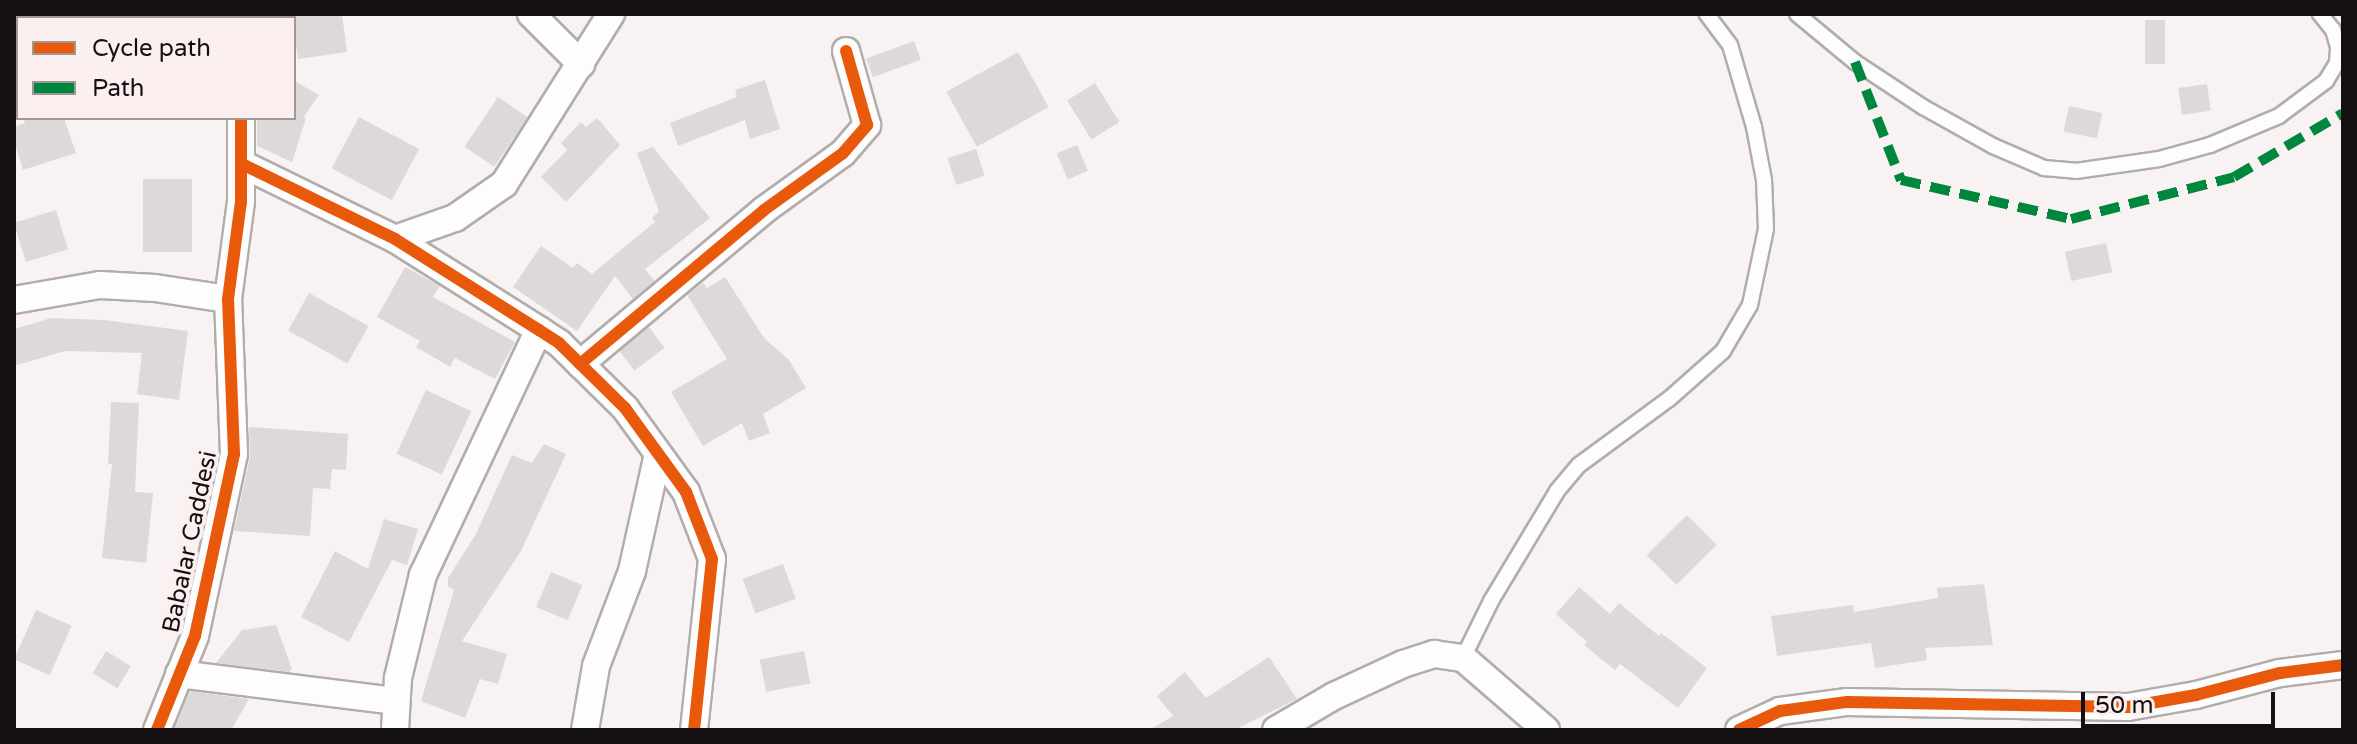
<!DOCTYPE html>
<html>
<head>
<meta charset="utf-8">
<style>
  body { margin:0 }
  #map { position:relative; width:2357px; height:744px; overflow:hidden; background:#f8f2f2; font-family:"Varela Round",sans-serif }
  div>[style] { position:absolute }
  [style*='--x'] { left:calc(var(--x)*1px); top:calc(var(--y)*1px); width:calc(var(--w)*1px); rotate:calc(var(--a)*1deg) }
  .building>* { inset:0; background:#ded9d9; transform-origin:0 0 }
  .roads { filter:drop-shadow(2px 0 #b2adad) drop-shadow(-2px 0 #b2adad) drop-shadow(0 2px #b2adad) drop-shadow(0 -2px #b2adad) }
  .lane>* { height:14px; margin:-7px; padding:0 7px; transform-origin:7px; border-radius:7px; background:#fefdfd }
  .street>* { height:26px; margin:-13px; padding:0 13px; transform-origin:13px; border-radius:13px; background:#fefdfd }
  .quiet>* { height:10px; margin-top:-5px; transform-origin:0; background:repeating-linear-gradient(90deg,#00873e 0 20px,transparent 0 30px) }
  .cycleway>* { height:12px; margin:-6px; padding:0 6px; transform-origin:6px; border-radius:6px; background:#e8590c }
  span { translate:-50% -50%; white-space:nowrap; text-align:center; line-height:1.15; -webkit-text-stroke:8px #fbeff0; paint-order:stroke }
  .street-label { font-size:24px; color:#141011 }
  .frame { position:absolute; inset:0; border:16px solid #141011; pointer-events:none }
  .legend { position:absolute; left:16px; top:16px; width:280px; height:104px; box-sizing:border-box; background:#fbeff0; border:2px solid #9f9697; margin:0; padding:10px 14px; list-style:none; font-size:24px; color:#141011 }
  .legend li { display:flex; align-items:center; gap:16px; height:40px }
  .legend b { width:40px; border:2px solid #9f9697 }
  .scale { position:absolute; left:2081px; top:692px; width:194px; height:36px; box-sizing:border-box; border:4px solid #141011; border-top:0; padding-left:10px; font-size:24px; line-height:28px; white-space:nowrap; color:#141011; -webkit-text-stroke:6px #fbeff0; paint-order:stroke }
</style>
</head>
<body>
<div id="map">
  <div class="building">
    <i style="clip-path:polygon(292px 14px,342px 14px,347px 52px,298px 59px)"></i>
    <i style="left:2145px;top:20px;width:20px;height:44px"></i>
    <i style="left:914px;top:41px;width:20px;height:51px;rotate:70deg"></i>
    <i style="left:1018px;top:52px;width:63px;height:82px;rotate:61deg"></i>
    <i style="clip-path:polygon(765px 80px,780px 129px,750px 139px,745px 120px,678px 146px,670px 123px,737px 97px,735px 90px)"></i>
    <i style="clip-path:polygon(294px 81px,319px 95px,303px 118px,306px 118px,292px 162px,257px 146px,257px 118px,294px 118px)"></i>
    <i style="left:1095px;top:83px;width:46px;height:33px;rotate:58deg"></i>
    <i style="left:2207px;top:84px;width:27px;height:29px;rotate:82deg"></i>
    <i style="left:498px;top:97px;width:36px;height:60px;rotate:34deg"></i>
    <i style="left:2069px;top:106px;width:34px;height:26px;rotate:12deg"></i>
    <i style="left:359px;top:117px;width:68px;height:58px;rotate:28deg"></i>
    <i style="clip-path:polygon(23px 118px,64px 118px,76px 153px,23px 170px,14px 141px,14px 127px,25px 123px)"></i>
    <i style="clip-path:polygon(597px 118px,620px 145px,566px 202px,541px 177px,567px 150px,561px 143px,581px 122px,586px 127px)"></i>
    <i style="left:1077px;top:145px;width:28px;height:22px;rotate:67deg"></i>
    <i style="clip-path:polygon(653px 147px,710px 218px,645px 269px,655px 281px,633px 299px,615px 276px,577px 331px,513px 287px,541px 246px,573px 268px,577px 263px,592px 274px,655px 222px,652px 218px,659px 211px,637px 153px)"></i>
    <i style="left:976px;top:149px;width:28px;height:30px;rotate:72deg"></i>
    <i style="left:143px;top:179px;width:49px;height:73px"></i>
    <i style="left:56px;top:210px;width:41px;height:44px;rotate:73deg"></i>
    <i style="left:2106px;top:243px;width:30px;height:42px;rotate:78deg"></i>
    <i style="clip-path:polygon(405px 267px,440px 286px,433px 297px,515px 342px,495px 379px,455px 358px,450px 367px,416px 347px,420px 341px,377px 317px)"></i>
    <i style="clip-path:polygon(725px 277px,764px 338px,789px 360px,806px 388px,763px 414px,770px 433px,749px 441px,742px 423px,703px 446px,671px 392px,727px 359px,687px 295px,703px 283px,707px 288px)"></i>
    <i style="left:309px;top:293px;width:68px;height:43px;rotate:29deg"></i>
    <i style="clip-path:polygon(51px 318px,104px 320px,188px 331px,179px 400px,137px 394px,142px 353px,65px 351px,14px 366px,14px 329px)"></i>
    <i style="left:649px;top:327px;width:26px;height:38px;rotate:53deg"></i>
    <i style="left:426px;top:390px;width:50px;height:70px;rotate:25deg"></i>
    <i style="clip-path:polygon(111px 402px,139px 403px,135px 492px,153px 493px,146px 563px,102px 558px,112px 464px,108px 464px)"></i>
    <i style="clip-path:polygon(249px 427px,348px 434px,346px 470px,332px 469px,330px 489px,313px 488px,310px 536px,234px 531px,250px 457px)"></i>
    <i style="clip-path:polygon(544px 444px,566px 454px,521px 551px,462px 641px,507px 654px,498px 684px,480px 679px,465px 718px,421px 701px,454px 590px,448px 586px,448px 578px,476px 534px,512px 455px,532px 463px)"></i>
    <i style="left:1687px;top:515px;width:42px;height:57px;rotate:45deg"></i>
    <i style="clip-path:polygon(384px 519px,418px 529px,407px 565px,392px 560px,349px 642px,301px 617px,335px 551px,368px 569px)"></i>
    <i style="left:783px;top:564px;width:37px;height:43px;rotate:70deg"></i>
    <i style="left:551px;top:572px;width:34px;height:38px;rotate:23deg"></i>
    <i style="clip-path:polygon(1984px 584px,1993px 645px,1925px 648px,1927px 660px,1875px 668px,1871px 643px,1777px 656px,1771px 616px,1853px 605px,1854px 612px,1938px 598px,1937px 588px)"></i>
    <i style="clip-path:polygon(1579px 587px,1610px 614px,1619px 603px,1659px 636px,1661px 633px,1707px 668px,1678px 708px,1620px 664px,1615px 670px,1584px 645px,1587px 642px,1556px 614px)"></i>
    <i style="left:36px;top:610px;width:39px;height:54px;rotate:24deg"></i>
    <i style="clip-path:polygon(276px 625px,292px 669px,289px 672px,216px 663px,242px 630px)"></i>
    <i style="left:106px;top:651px;width:29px;height:26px;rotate:31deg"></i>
    <i style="left:804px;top:651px;width:33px;height:45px;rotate:79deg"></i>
    <i style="clip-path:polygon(1269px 657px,1297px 699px,1234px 730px,1149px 730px,1173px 716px,1157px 696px,1185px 672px,1206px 698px)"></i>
    <i style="clip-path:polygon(190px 691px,249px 699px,231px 730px,179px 730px,175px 728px)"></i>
  </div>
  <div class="roads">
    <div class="lane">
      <i style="--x:1797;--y:14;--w:75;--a:39.6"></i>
      <i style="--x:1855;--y:62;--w:82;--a:33.5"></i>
      <i style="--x:1923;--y:107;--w:80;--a:29.1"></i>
      <i style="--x:1993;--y:146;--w:56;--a:23.3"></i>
      <i style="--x:2044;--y:168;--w:32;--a:5"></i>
      <i style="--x:2076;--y:171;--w:84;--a:-8.2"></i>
      <i style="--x:2159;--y:159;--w:53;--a:-15.4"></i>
      <i style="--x:2210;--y:145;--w:75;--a:-22.8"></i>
      <i style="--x:2279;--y:116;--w:59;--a:-36.7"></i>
      <i style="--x:2326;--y:81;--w:21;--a:-59"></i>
      <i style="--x:2337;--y:63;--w:16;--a:-86"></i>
      <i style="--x:2338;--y:47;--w:18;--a:-106"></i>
      <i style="--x:2333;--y:30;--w:21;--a:-129"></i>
      <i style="--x:1463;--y:658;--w:64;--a:-63.8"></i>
      <i style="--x:1491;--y:601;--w:128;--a:-59"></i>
      <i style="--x:1557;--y:491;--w:34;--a:-50"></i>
      <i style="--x:1579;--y:465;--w:112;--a:-36.3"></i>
      <i style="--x:1669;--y:399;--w:72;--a:-41.6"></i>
      <i style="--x:1723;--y:351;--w:53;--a:-59.6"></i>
      <i style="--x:1750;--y:305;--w:78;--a:-78.1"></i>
      <i style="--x:1766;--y:229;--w:49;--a:-92.3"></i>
      <i style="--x:1764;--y:180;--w:54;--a:-100.7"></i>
      <i style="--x:1754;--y:127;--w:85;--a:-106.3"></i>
      <i style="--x:1730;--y:45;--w:39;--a:-127"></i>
    </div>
    <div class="street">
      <i style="--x:241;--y:14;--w:4;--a:90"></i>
      <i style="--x:531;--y:14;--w:71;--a:45"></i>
      <i style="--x:242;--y:164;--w:170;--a:26.1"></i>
      <i style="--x:395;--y:239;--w:170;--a:32.3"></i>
      <i style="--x:539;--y:330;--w:24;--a:33"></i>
      <i style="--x:559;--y:343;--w:93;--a:44.6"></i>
      <i style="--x:625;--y:408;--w:104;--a:54"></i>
      <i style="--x:686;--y:492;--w:72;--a:68.8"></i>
      <i style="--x:712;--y:559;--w:172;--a:96"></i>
      <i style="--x:395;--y:239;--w:64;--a:-19.3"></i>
      <i style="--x:455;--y:218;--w:60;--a:-34.8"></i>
      <i style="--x:504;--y:184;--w:201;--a:-57.8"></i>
      <i style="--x:14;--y:300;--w:87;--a:-9.9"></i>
      <i style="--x:100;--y:285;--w:55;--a:3.1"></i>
      <i style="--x:155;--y:288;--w:74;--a:8.6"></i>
      <i style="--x:580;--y:364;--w:240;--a:-39.9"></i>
      <i style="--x:764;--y:210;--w:97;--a:-35.8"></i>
      <i style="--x:843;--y:153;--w:37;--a:-49"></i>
      <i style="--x:867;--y:125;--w:77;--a:-105.8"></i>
      <i style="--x:179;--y:674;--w:219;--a:7.1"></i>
      <i style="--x:157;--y:730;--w:101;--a:-68"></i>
      <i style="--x:195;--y:636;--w:186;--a:-77.9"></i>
      <i style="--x:234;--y:454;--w:155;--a:-92.2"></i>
      <i style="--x:228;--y:299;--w:98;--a:-82.4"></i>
      <i style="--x:241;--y:202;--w:84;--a:-90"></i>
      <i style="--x:395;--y:730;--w:52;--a:-86.7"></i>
      <i style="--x:398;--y:678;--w:106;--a:-76.4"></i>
      <i style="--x:423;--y:575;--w:271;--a:-64.7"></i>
      <i style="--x:585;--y:730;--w:65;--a:-80.2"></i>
      <i style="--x:596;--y:666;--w:102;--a:-69.2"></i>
      <i style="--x:632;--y:571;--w:120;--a:-77.5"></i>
      <i style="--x:1276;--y:730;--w:67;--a:-30.4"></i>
      <i style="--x:1334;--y:696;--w:76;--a:-24.9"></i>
      <i style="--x:1403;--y:664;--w:33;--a:-18"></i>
      <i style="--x:1434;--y:654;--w:29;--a:8"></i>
      <i style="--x:1463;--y:658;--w:110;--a:40.9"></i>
      <i style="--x:1739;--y:730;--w:45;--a:-24.9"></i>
      <i style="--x:1780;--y:711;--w:68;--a:-7.7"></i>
      <i style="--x:1847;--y:702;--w:281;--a:1"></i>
      <i style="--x:2128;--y:707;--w:69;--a:-10"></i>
      <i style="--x:2196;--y:695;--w:87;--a:-14.7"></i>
      <i style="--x:2280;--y:673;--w:64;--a:-7.2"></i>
    </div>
  </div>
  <div class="quiet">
    <i style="--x:1855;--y:62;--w:127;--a:68.7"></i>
    <i style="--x:1901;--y:180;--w:174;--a:12.9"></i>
    <i style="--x:2071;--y:219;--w:168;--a:-14.4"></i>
    <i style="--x:2234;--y:177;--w:126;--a:-30.4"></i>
  </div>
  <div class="cycleway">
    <i style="--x:242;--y:164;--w:170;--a:26.1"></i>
    <i style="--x:395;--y:239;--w:170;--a:32.3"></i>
    <i style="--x:539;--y:330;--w:24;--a:33"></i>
    <i style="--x:559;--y:343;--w:93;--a:44.6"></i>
    <i style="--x:625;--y:408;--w:104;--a:54"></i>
    <i style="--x:686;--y:492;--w:72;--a:68.8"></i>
    <i style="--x:712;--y:559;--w:172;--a:96"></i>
    <i style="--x:580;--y:364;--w:240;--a:-39.9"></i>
    <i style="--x:764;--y:210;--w:97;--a:-35.8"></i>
    <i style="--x:843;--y:153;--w:37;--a:-49"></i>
    <i style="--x:867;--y:125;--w:77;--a:-105.8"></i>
    <i style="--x:157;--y:730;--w:101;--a:-68"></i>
    <i style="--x:195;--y:636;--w:186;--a:-77.9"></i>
    <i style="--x:234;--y:454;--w:155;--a:-92.2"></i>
    <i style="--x:228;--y:299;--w:98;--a:-82.4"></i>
    <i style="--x:241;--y:202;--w:84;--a:-90"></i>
    <i style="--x:1739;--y:730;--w:45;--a:-24.9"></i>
    <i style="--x:1780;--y:711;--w:68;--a:-7.7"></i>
    <i style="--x:1847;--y:702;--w:281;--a:1"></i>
    <i style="--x:2128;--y:707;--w:69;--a:-10"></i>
    <i style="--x:2196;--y:695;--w:87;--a:-14.7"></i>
    <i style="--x:2280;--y:673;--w:64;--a:-7.2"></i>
  </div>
  <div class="street-label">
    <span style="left:190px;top:542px;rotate:-78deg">Babalar Caddesi</span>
  </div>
  <div class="frame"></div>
  <ul class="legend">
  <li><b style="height:10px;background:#e8590c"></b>Cycle path</li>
  <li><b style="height:10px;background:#00873e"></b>Path</li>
  </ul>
  <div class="scale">50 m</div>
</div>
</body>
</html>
